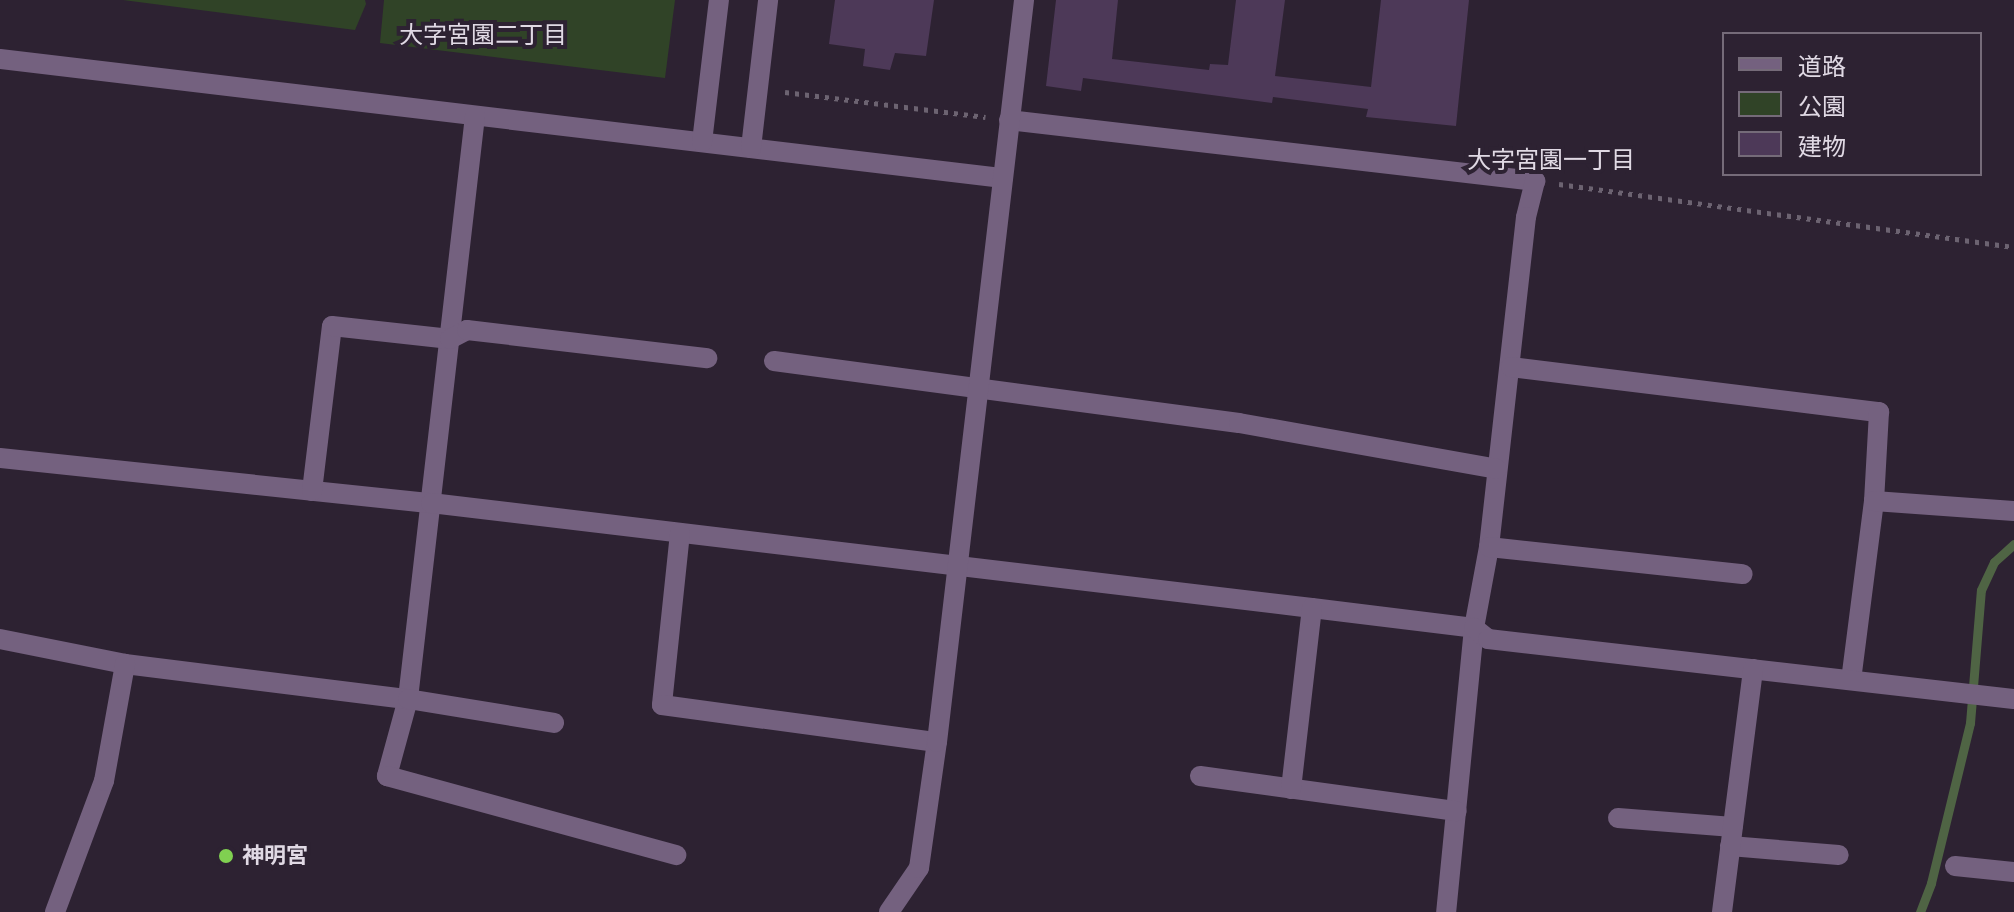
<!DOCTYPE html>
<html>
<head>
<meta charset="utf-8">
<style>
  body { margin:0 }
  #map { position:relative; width:2014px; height:912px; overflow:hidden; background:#2d2232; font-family:Montserrat,"Noto Sans JP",sans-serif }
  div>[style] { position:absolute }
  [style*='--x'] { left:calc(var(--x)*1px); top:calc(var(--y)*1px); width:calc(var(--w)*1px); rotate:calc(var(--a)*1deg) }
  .green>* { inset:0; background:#304327 }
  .stream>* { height:9px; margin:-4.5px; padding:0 4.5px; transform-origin:4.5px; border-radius:4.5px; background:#4f6444 }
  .building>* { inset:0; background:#4d3958 }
  .path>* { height:5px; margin-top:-2.5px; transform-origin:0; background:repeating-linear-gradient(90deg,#6c6371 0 4px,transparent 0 10px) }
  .minor>* { height:20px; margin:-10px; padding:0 10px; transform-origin:10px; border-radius:10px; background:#74617f }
  .dots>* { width:22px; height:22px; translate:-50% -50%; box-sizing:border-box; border:4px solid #2d2232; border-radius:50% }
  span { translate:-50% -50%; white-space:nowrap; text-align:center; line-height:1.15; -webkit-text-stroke:8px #2d2232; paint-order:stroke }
  .poi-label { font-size:22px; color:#e0d9e4; font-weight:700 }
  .left { translate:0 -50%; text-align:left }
  .neighbourhood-label { font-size:24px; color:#e0d9e4 }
  .legend { position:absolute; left:1722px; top:32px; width:260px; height:144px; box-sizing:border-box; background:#2d2232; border:2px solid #756b79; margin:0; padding:10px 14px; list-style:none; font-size:24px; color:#e0d9e4 }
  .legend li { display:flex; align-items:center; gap:16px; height:40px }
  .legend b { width:40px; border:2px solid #756b79 }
</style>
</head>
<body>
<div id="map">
  <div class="green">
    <i style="clip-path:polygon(123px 0,365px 0,366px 4px,355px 30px)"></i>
    <i style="clip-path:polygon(384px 0,675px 0,665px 78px,380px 43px)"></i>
  </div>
  <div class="stream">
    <i style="--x:1920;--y:912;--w:31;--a:-69"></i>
    <i style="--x:1931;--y:883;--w:165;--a:-76.3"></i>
    <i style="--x:1970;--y:723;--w:133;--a:-85.3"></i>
    <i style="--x:1981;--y:590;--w:31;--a:-65"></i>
    <i style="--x:1994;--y:562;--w:27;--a:-42"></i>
  </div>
  <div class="building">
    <i style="clip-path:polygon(835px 0,934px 0,926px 56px,895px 53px,890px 70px,863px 66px,865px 49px,829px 44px)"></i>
    <i style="clip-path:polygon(1056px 0,1118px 0,1112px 59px,1209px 70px,1210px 64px,1228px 65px,1236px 0,1285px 0,1275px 76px,1371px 87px,1381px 0,1469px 0,1456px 126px,1366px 117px,1368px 109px,1273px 97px,1272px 103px,1083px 78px,1081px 91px,1046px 86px)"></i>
  </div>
  <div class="path">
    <i style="--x:785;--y:92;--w:202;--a:7.1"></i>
    <i style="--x:1559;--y:184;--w:459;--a:7.9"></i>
  </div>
  <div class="minor">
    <i style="--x:0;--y:59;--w:1010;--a:6.77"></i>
    <i style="--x:475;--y:116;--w:587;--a:96.56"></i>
    <i style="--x:408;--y:699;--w:80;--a:105.3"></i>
    <i style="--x:387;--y:776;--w:300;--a:15.3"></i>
    <i style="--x:1009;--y:120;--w:530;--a:6.62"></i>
    <i style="--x:1535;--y:181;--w:37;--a:104"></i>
    <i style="--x:1526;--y:217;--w:332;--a:96.4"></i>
    <i style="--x:1489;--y:547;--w:82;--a:100.5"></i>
    <i style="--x:1474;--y:628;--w:285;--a:95.6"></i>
    <i style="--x:702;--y:142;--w:143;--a:-83.2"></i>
    <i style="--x:751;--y:148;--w:149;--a:-83.4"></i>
    <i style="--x:774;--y:361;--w:469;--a:7.6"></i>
    <i style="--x:1239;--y:423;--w:262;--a:10.1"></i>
    <i style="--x:1511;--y:367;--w:371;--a:7"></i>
    <i style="--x:1879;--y:412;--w:89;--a:93.2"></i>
    <i style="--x:1874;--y:501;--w:180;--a:97.3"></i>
    <i style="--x:0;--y:458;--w:433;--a:6"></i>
    <i style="--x:431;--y:503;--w:887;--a:6.8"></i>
    <i style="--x:1312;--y:608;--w:163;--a:7"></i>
    <i style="--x:1474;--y:628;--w:18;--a:38"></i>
    <i style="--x:1488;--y:639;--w:529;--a:6.51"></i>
    <i style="--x:312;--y:491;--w:166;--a:-83.1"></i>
    <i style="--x:332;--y:326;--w:119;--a:6.3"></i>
    <i style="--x:450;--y:339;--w:19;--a:-28"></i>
    <i style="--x:467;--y:330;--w:242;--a:6.7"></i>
    <i style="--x:1874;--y:501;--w:140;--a:4.1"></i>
    <i style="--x:680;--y:533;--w:173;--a:96"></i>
    <i style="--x:662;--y:705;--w:277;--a:7.7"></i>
    <i style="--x:1489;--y:547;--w:255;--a:6.1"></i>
    <i style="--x:0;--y:639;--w:127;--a:11.3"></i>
    <i style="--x:125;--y:664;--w:285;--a:7.1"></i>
    <i style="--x:408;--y:699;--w:148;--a:9.3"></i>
    <i style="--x:1200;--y:776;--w:259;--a:7.8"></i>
    <i style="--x:1291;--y:789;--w:182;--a:-83.4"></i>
    <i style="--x:1618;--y:818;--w:115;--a:4.5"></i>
    <i style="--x:1730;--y:846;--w:109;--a:4.7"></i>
    <i style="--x:1955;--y:866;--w:59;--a:5.8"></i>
    <i style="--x:55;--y:912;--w:140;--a:-69.5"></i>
    <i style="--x:104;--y:781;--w:119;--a:-79.8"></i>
    <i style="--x:889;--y:912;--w:53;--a:-55.7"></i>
    <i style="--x:919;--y:868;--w:127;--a:-81.9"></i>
    <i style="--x:937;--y:742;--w:747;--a:-83.31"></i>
    <i style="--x:1722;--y:912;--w:245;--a:-82.7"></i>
  </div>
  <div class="dots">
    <i style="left:226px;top:856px;background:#80d051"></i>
  </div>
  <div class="poi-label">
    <span class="left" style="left:242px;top:856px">神明宮</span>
  </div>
  <div class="neighbourhood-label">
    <span style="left:483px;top:35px">大字宮園二丁目</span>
    <span style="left:1551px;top:160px">大字宮園一丁目</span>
  </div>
  <ul class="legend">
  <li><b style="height:10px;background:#74617f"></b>道路</li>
  <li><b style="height:22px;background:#304327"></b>公園</li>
  <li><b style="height:22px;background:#4d3958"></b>建物</li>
  </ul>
</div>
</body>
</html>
